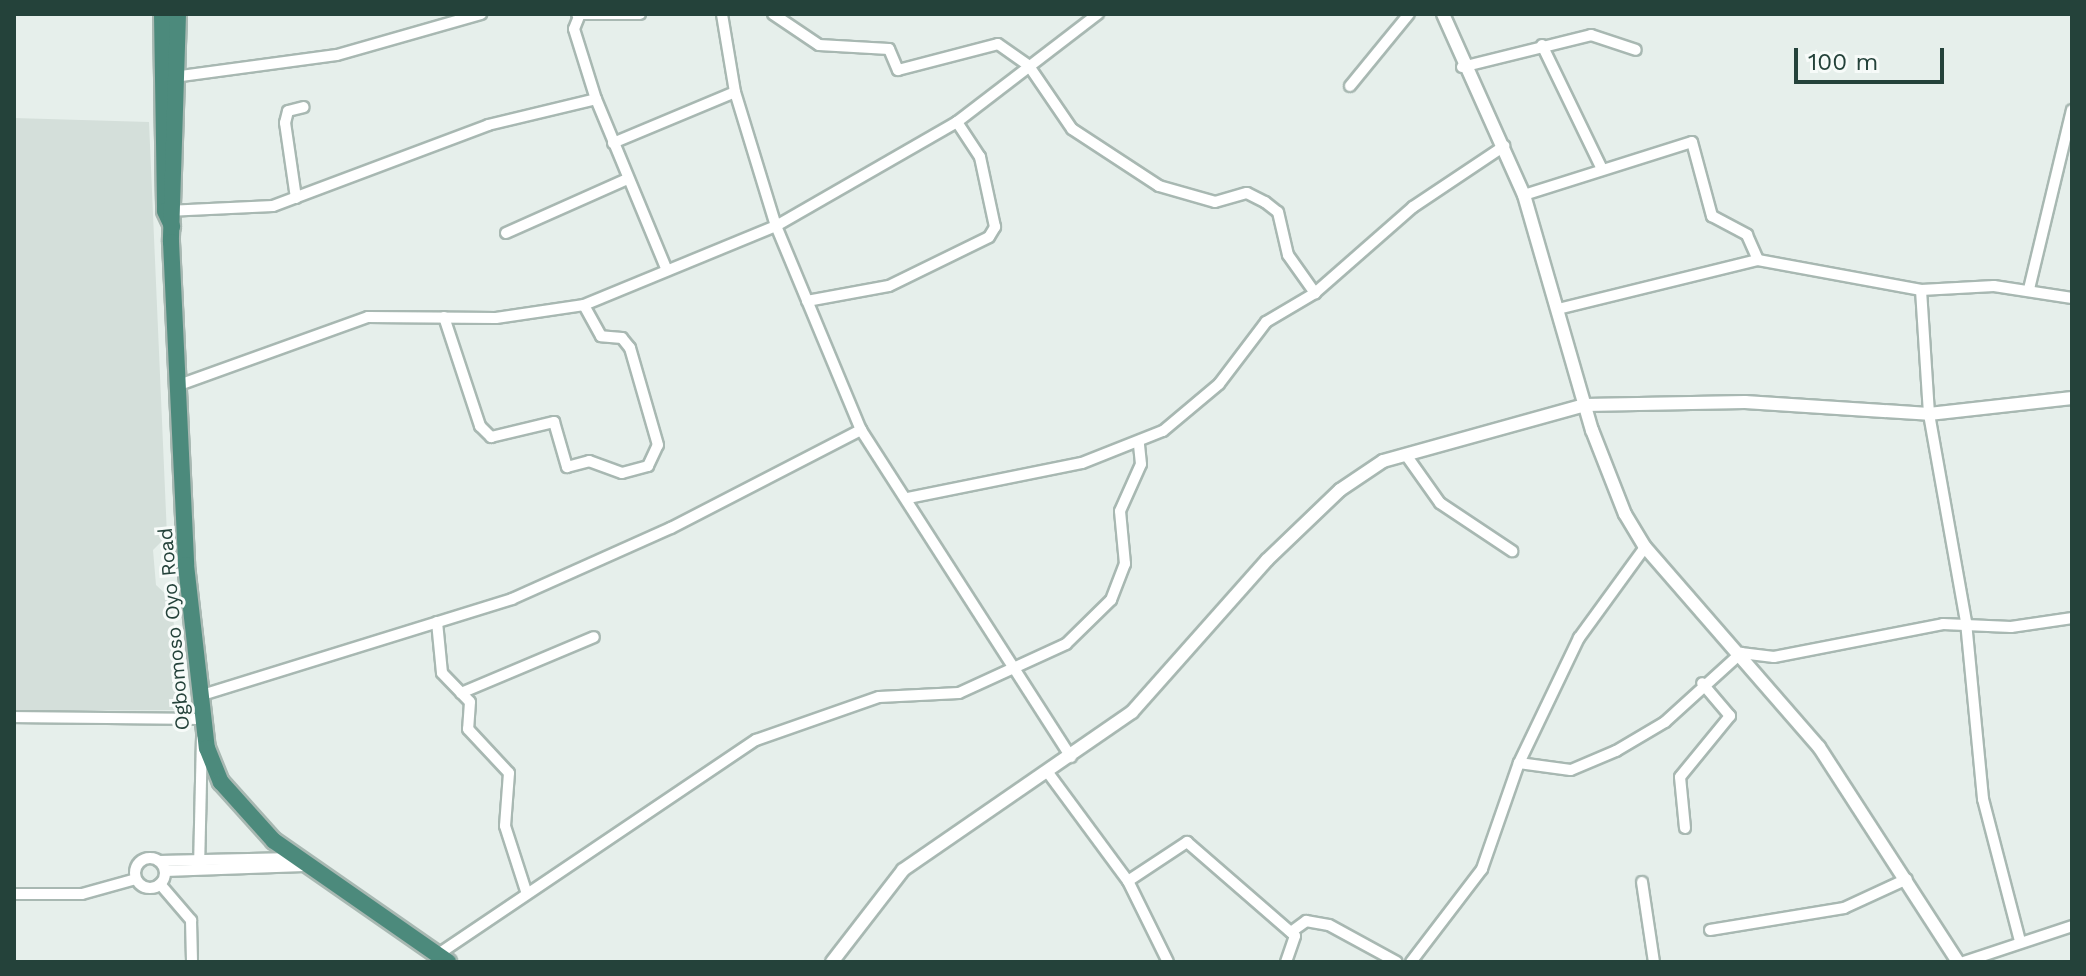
<!DOCTYPE html>
<html>
<head>
<meta charset="utf-8">
<style>
  body { margin:0 }
  #map { position:relative; width:2086px; height:976px; overflow:hidden; background:#e6efeb; font-family:"Work Sans",sans-serif }
  div>[style] { position:absolute }
  [style*='--x'] { left:calc(var(--x)*1px); top:calc(var(--y)*1px); width:calc(var(--w)*1px); rotate:calc(var(--a)*1deg) }
  .built>* { inset:0; background:#d4dfda }
  .roads { filter:drop-shadow(2px 0 #a8b8b2) drop-shadow(-2px 0 #a8b8b2) drop-shadow(0 2px #a8b8b2) drop-shadow(0 -2px #a8b8b2) }
  .minor>* { height:10px; margin:-5px; padding:0 5px; transform-origin:5px; border-radius:5px; background:#fff }
  .minor>.ring { margin:-5px; padding:0; box-sizing:content-box; background:none; border:10px solid #fff; border-radius:50% }
  .tertiary>* { height:12px; margin:-6px; padding:0 6px; transform-origin:6px; border-radius:6px; background:#fff }
  .trunk>* { height:16px; margin:-8px; padding:0 8px; transform-origin:8px; border-radius:8px; background:#4c8a7c }
  span { translate:-50% -50%; white-space:nowrap; text-align:center; line-height:1.15; -webkit-text-stroke:6px #f7fbf9; paint-order:stroke }
  .street-label { font-size:20px; color:#24423a }
  .frame { position:absolute; inset:0; border:16px solid #24423a; pointer-events:none }
  .scale { position:absolute; left:1794px; top:48px; width:150px; height:36px; box-sizing:border-box; border:4px solid #24423a; border-top:0; padding-left:10px; font-size:24px; line-height:28px; white-space:nowrap; color:#24423a; -webkit-text-stroke:6px #f7fbf9; paint-order:stroke }
</style>
</head>
<body>
<div id="map">
  <div class="built">
    <i style="clip-path:polygon(14px 118px,149px 122px,167px 536px,153px 550px,156px 585px,172px 600px,180px 710px,14px 711px)"></i>
  </div>
  <div class="roads">
    <div class="minor">
      <i style="--x:577;--y:14;--w:63;--a:0"></i>
      <i style="--x:580;--y:14;--w:16;--a:112"></i>
      <i style="--x:574;--y:29;--w:73;--a:72.6"></i>
      <i style="--x:596;--y:99;--w:183;--a:67.5"></i>
      <i style="--x:773;--y:14;--w:55;--a:34"></i>
      <i style="--x:819;--y:45;--w:70;--a:3.3"></i>
      <i style="--x:889;--y:49;--w:23;--a:67"></i>
      <i style="--x:898;--y:70;--w:103;--a:-14.6"></i>
      <i style="--x:998;--y:44;--w:38;--a:35"></i>
      <i style="--x:1029;--y:66;--w:76;--a:55.7"></i>
      <i style="--x:1072;--y:129;--w:104;--a:33.2"></i>
      <i style="--x:1159;--y:186;--w:58;--a:15.9"></i>
      <i style="--x:1215;--y:202;--w:33;--a:-16"></i>
      <i style="--x:1247;--y:193;--w:20;--a:27"></i>
      <i style="--x:1265;--y:202;--w:16;--a:38"></i>
      <i style="--x:1278;--y:212;--w:44;--a:76.9"></i>
      <i style="--x:1288;--y:255;--w:47;--a:54.6"></i>
      <i style="--x:1542;--y:45;--w:138;--a:64.2"></i>
      <i style="--x:1462;--y:67;--w:133;--a:-13.9"></i>
      <i style="--x:1591;--y:35;--w:47;--a:18.4"></i>
      <i style="--x:181;--y:76;--w:157;--a:-7.7"></i>
      <i style="--x:337;--y:55;--w:150;--a:-15.9"></i>
      <i style="--x:1350;--y:86;--w:93;--a:-50.7"></i>
      <i style="--x:613;--y:143;--w:132;--a:-22.7"></i>
      <i style="--x:1524;--y:195;--w:176;--a:-17.5"></i>
      <i style="--x:1692;--y:142;--w:77;--a:74.9"></i>
      <i style="--x:1712;--y:216;--w:40;--a:28"></i>
      <i style="--x:1747;--y:235;--w:27;--a:66"></i>
      <i style="--x:296;--y:198;--w:76;--a:-98.3"></i>
      <i style="--x:285;--y:123;--w:12;--a:-76"></i>
      <i style="--x:288;--y:111;--w:16;--a:-14"></i>
      <i style="--x:167;--y:211;--w:106;--a:-2.7"></i>
      <i style="--x:273;--y:206;--w:230;--a:-20.6"></i>
      <i style="--x:488;--y:125;--w:111;--a:-13.5"></i>
      <i style="--x:506;--y:233;--w:130;--a:-24"></i>
      <i style="--x:2029;--y:289;--w:184;--a:-76.5"></i>
      <i style="--x:1921;--y:290;--w:124;--a:86.3"></i>
      <i style="--x:1929;--y:414;--w:211;--a:79.9"></i>
      <i style="--x:1966;--y:622;--w:178;--a:84.5"></i>
      <i style="--x:1983;--y:799;--w:147;--a:75.4"></i>
      <i style="--x:807;--y:301;--w:83;--a:-10.4"></i>
      <i style="--x:889;--y:286;--w:111;--a:-26.1"></i>
      <i style="--x:989;--y:237;--w:12;--a:-59"></i>
      <i style="--x:995;--y:227;--w:72;--a:-102.1"></i>
      <i style="--x:980;--y:157;--w:42;--a:-123.3"></i>
      <i style="--x:1558;--y:309;--w:206;--a:-13.8"></i>
      <i style="--x:1758;--y:260;--w:166;--a:10.4"></i>
      <i style="--x:1921;--y:290;--w:73;--a:-3.1"></i>
      <i style="--x:1994;--y:286;--w:79;--a:8.7"></i>
      <i style="--x:444;--y:317;--w:115;--a:71.7"></i>
      <i style="--x:480;--y:426;--w:16;--a:45"></i>
      <i style="--x:491;--y:437;--w:65;--a:-13.4"></i>
      <i style="--x:554;--y:422;--w:47;--a:73.9"></i>
      <i style="--x:567;--y:467;--w:23;--a:-15"></i>
      <i style="--x:589;--y:461;--w:35;--a:20"></i>
      <i style="--x:622;--y:473;--w:27;--a:-15"></i>
      <i style="--x:648;--y:466;--w:23;--a:-65"></i>
      <i style="--x:658;--y:445;--w:101;--a:-106.1"></i>
      <i style="--x:630;--y:348;--w:13;--a:-129"></i>
      <i style="--x:622;--y:338;--w:21;--a:-175"></i>
      <i style="--x:601;--y:336;--w:35;--a:-119"></i>
      <i style="--x:179;--y:385;--w:201;--a:-19.8"></i>
      <i style="--x:368;--y:317;--w:128;--a:0.4"></i>
      <i style="--x:496;--y:318;--w:89;--a:-8.4"></i>
      <i style="--x:584;--y:305;--w:208;--a:-22.4"></i>
      <i style="--x:776;--y:226;--w:140;--a:-107"></i>
      <i style="--x:735;--y:92;--w:79;--a:-99.5"></i>
      <i style="--x:1406;--y:455;--w:59;--a:54.7"></i>
      <i style="--x:1440;--y:503;--w:87;--a:33.7"></i>
      <i style="--x:908;--y:498;--w:177;--a:-11.4"></i>
      <i style="--x:1082;--y:463;--w:87;--a:-21.6"></i>
      <i style="--x:1163;--y:431;--w:73;--a:-40"></i>
      <i style="--x:1219;--y:384;--w:78;--a:-52.8"></i>
      <i style="--x:1266;--y:322;--w:57;--a:-30.6"></i>
      <i style="--x:1315;--y:293;--w:130;--a:-41.3"></i>
      <i style="--x:1413;--y:207;--w:110;--a:-33.8"></i>
      <i style="--x:437;--y:622;--w:51;--a:84.4"></i>
      <i style="--x:442;--y:673;--w:40;--a:46"></i>
      <i style="--x:470;--y:702;--w:27;--a:94"></i>
      <i style="--x:468;--y:729;--w:60;--a:47"></i>
      <i style="--x:509;--y:773;--w:53;--a:94.3"></i>
      <i style="--x:505;--y:826;--w:68;--a:72.1"></i>
      <i style="--x:461;--y:693;--w:144;--a:-22.8"></i>
      <i style="--x:199;--y:696;--w:328;--a:-17.2"></i>
      <i style="--x:512;--y:599;--w:174;--a:-24.1"></i>
      <i style="--x:671;--y:528;--w:214;--a:-27.3"></i>
      <i style="--x:14;--y:717;--w:186;--a:0.6"></i>
      <i style="--x:1071;--y:757;--w:389;--a:-122.7"></i>
      <i style="--x:861;--y:430;--w:221;--a:-112.6"></i>
      <i style="--x:776;--y:226;--w:209;--a:-29.9"></i>
      <i style="--x:957;--y:122;--w:178;--a:-37.5"></i>
      <i style="--x:1519;--y:763;--w:52;--a:7.7"></i>
      <i style="--x:1571;--y:770;--w:49;--a:-22.9"></i>
      <i style="--x:1616;--y:751;--w:57;--a:-30.6"></i>
      <i style="--x:1665;--y:722;--w:103;--a:-42.2"></i>
      <i style="--x:1741;--y:653;--w:33;--a:7"></i>
      <i style="--x:1774;--y:657;--w:172;--a:-11"></i>
      <i style="--x:1943;--y:624;--w:68;--a:2.5"></i>
      <i style="--x:2011;--y:627;--w:62;--a:-8.4"></i>
      <i style="--x:1049;--y:774;--w:133;--a:53.6"></i>
      <i style="--x:1128;--y:881;--w:90;--a:63.7"></i>
      <i style="--x:1685;--y:828;--w:51;--a:-95.6"></i>
      <i style="--x:1680;--y:777;--w:79;--a:-50.7"></i>
      <i style="--x:1730;--y:716;--w:43;--a:-130.3"></i>
      <i class="ring" style="left:135px;top:858px;width:20px;height:20px"></i>
      <i style="--x:159;--y:861;--w:135;--a:-1.3"></i>
      <i style="--x:199;--y:869;--w:130;--a:-88.7"></i>
      <i style="--x:165;--y:871;--w:139;--a:-2.1"></i>
      <i style="--x:1128;--y:881;--w:71;--a:-33.5"></i>
      <i style="--x:1187;--y:842;--w:143;--a:41"></i>
      <i style="--x:1295;--y:936;--w:28;--a:109"></i>
      <i style="--x:1642;--y:882;--w:81;--a:81.5"></i>
      <i style="--x:160;--y:884;--w:48;--a:49.3"></i>
      <i style="--x:191;--y:920;--w:42;--a:88.6"></i>
      <i style="--x:14;--y:894;--w:68;--a:0"></i>
      <i style="--x:82;--y:894;--w:56;--a:-15.5"></i>
      <i style="--x:1710;--y:930;--w:136;--a:-9.3"></i>
      <i style="--x:1844;--y:908;--w:69;--a:-24.7"></i>
      <i style="--x:1291;--y:932;--w:19;--a:-36"></i>
      <i style="--x:1306;--y:921;--w:23;--a:10"></i>
      <i style="--x:1329;--y:925;--w:77;--a:28.6"></i>
      <i style="--x:437;--y:955;--w:385;--a:-34"></i>
      <i style="--x:756;--y:740;--w:130;--a:-19.3"></i>
      <i style="--x:879;--y:697;--w:80;--a:-2.9"></i>
      <i style="--x:959;--y:693;--w:118;--a:-24.6"></i>
      <i style="--x:1066;--y:644;--w:63;--a:-44.4"></i>
      <i style="--x:1111;--y:600;--w:39;--a:-69"></i>
      <i style="--x:1125;--y:564;--w:53;--a:-95.4"></i>
      <i style="--x:1120;--y:511;--w:51;--a:-65.9"></i>
      <i style="--x:1141;--y:464;--w:20;--a:-96"></i>
      <i style="--x:1411;--y:962;--w:117;--a:-52.6"></i>
      <i style="--x:1482;--y:869;--w:112;--a:-70.8"></i>
      <i style="--x:1519;--y:763;--w:139;--a:-64.4"></i>
      <i style="--x:1579;--y:638;--w:112;--a:-54"></i>
      <i style="--x:1964;--y:962;--w:114;--a:-18.4"></i>
    </div>
    <div class="tertiary">
      <i style="--x:1443;--y:14;--w:198;--a:65.9"></i>
      <i style="--x:1524;--y:195;--w:245;--a:73.9"></i>
      <i style="--x:1592;--y:430;--w:90;--a:68.6"></i>
      <i style="--x:1625;--y:514;--w:39;--a:59"></i>
      <i style="--x:1645;--y:547;--w:265;--a:49"></i>
      <i style="--x:1819;--y:747;--w:256;--a:57.1"></i>
      <i style="--x:832;--y:962;--w:116;--a:-52.3"></i>
      <i style="--x:903;--y:870;--w:278;--a:-34.6"></i>
      <i style="--x:1132;--y:712;--w:203;--a:-48.4"></i>
      <i style="--x:1267;--y:560;--w:101;--a:-43.8"></i>
      <i style="--x:1340;--y:490;--w:52;--a:-34"></i>
      <i style="--x:1383;--y:461;--w:210;--a:-15.5"></i>
      <i style="--x:1585;--y:405;--w:160;--a:-1.1"></i>
      <i style="--x:1745;--y:402;--w:184;--a:3.7"></i>
      <i style="--x:1929;--y:414;--w:144;--a:-6.4"></i>
    </div>
    <div class="trunk">
      <i style="--x:162;--y:14;--w:197;--a:89.1"></i>
      <i style="--x:165;--y:211;--w:17;--a:65"></i>
      <i style="--x:178;--y:14;--w:228;--a:91.8"></i>
      <i style="--x:171;--y:242;--w:323;--a:87.3"></i>
      <i style="--x:186;--y:565;--w:184;--a:83.5"></i>
      <i style="--x:207;--y:748;--w:37;--a:68"></i>
      <i style="--x:221;--y:782;--w:79;--a:48.1"></i>
      <i style="--x:274;--y:841;--w:212;--a:34.8"></i>
    </div>
  </div>
  <div class="street-label">
    <span style="left:174px;top:629px;rotate:-95deg">Ogbomoso Oyo Road</span>
  </div>
  <div class="frame"></div>
  <div class="scale">100 m</div>
</div>
</body>
</html>
